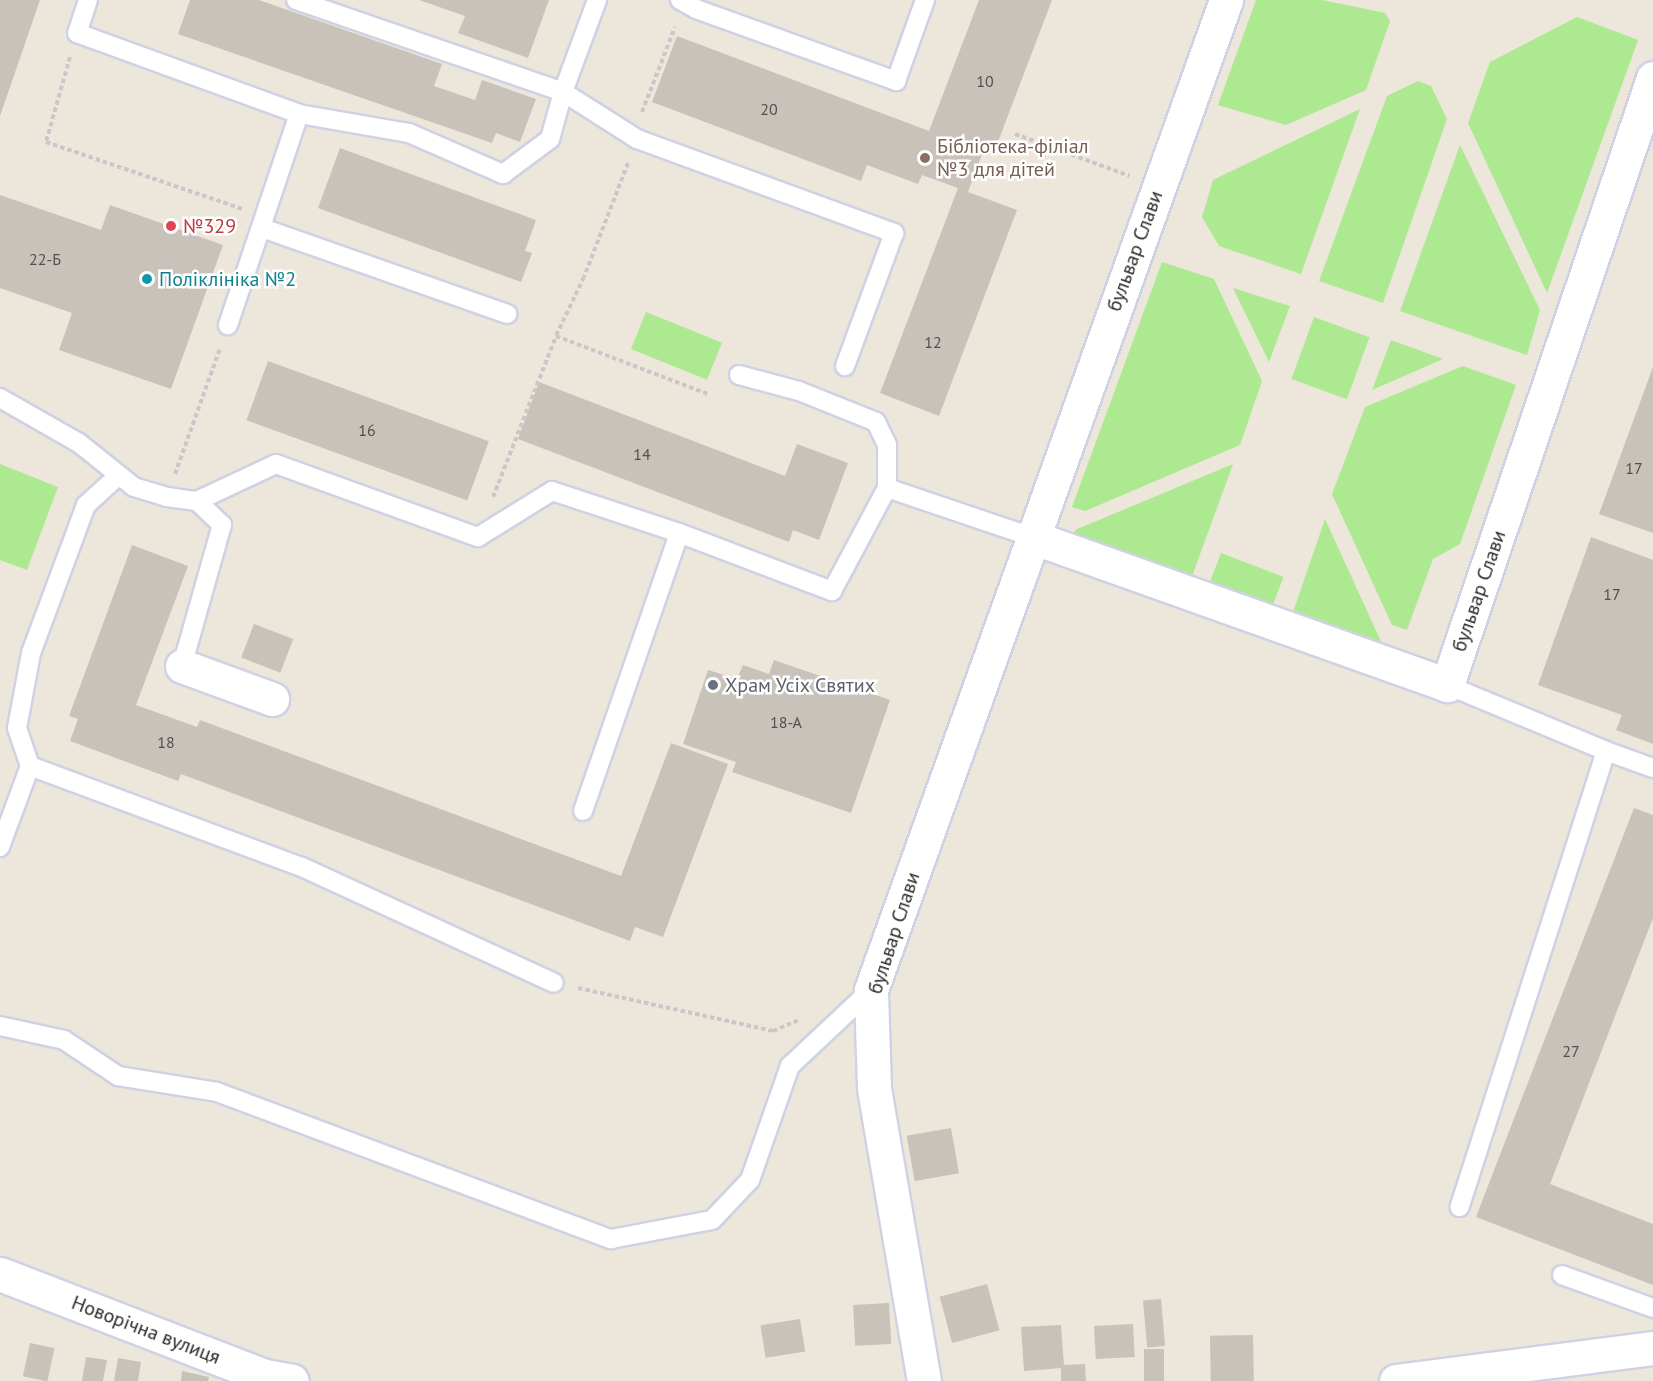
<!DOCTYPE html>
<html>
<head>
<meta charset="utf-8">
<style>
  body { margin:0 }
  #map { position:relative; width:1653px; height:1381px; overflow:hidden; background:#ede6da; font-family:"PT Sans",sans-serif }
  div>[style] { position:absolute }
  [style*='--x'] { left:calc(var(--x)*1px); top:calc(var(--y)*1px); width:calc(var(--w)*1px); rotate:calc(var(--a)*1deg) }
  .green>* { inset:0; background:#ace991; transform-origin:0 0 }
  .building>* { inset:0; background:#c8c2ba; transform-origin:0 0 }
  .path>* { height:4px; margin-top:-2px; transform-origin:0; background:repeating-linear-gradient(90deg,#c8c8c8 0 4.5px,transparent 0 7.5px) }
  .roads { filter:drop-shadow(2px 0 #cfd2e4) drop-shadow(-2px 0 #cfd2e4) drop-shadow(0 2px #cfd2e4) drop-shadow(0 -2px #cfd2e4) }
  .service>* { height:18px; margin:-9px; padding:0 9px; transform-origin:9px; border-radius:9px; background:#fff }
  .minor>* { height:33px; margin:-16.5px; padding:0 16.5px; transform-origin:16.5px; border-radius:16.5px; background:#fff }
  .dots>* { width:16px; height:16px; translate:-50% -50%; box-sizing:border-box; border:3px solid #fff; border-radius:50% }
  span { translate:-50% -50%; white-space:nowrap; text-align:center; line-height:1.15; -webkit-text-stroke:5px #fff; paint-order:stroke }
  .number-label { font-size:16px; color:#52504e }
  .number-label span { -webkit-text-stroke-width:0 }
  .education-label { font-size:20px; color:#785e54 }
  .left { translate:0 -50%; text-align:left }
  .health-label { font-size:20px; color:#be3a42 }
  .street-label { font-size:20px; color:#2a2a2a }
  .culture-label { font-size:20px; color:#0d838f }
  .worship-label { font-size:20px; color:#5b616d }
</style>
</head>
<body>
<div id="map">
  <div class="green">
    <i style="clip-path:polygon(1256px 0,1322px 0,1385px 13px,1390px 21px,1366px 90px,1286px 125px,1218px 105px)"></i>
    <i style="clip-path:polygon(1577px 17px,1638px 40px,1547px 293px,1468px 123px,1490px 62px)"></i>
    <i style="clip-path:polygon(1418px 81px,1431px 86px,1447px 119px,1383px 303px,1319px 281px,1387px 96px)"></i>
    <i style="clip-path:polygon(1360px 109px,1301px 274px,1219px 246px,1202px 217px,1213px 180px)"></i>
    <i style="clip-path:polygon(1460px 145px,1540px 310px,1527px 355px,1400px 311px)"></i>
    <i style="clip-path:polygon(1162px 262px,1214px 279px,1262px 381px,1240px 445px,1085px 511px,1072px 507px)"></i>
    <i style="clip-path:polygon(1233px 288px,1290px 306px,1269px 362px)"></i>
    <i style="left:646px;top:312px;width:82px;height:40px;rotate:22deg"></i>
    <i style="left:1314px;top:317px;width:59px;height:66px;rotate:20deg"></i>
    <i style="clip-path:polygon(1391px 340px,1443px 359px,1372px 390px)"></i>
    <i style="clip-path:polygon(1463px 366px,1516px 385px,1460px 544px,1433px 559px,1407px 630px,1392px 625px,1332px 494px,1365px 407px)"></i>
    <i style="clip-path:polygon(0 464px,58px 487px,27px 570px,0 560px)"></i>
    <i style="clip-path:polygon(1233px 464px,1191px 579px,1075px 537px,1075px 530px)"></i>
    <i style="clip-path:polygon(1325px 519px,1383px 646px,1292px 615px)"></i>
    <i style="left:1221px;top:553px;width:67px;height:34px;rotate:21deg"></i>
  </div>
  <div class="building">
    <i style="clip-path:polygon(0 0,40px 0,0 116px)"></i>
    <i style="clip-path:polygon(190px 0,259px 0,442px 64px,434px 86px,475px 100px,482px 80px,536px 99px,520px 142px,496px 133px,492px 143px,178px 34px)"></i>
    <i style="clip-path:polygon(419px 0,549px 0,528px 58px,458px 33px,465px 16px)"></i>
    <i style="clip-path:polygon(979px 0,1052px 0,993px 155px,983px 152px,968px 192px,1017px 210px,939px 416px,880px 393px,958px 188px,922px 175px,918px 184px,867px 165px,861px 181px,652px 102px,677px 36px,929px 131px)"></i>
    <i style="clip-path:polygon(340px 148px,536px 220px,525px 251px,532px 253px,521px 282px,318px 208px)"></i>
    <i style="clip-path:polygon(0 195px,101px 230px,110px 205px,223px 245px,171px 389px,59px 350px,72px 313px,0 288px)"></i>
    <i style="left:268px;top:361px;width:235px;height:63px;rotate:20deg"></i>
    <i style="clip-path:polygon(1653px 367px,1653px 533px,1599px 514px)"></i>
    <i style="clip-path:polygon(539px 382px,785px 476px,797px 444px,848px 463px,819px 540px,793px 530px,789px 542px,518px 439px)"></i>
    <i style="clip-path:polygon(1591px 537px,1653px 560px,1653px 744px,1616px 730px,1622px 715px,1538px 685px)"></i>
    <i style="clip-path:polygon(132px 545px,188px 566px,136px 705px,197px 727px,200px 720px,621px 876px,671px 743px,728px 764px,663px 937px,635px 927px,630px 941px,181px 774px,178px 781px,70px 741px,78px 719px,69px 716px)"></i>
    <i style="left:254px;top:624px;width:42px;height:36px;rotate:21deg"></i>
    <i style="clip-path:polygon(774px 660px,890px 700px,851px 813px,732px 772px,736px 762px,683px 744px,708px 670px,737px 679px,743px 665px,769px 674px)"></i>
    <i style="clip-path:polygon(1634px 808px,1653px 815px,1653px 918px,1550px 1184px,1653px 1224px,1653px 1285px,1476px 1217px)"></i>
    <i style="left:951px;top:1128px;width:46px;height:45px;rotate:80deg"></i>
    <i style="left:987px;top:1284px;width:48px;height:49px;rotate:75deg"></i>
    <i style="left:1161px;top:1299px;width:47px;height:18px;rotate:85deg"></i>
    <i style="left:889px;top:1303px;width:41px;height:36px;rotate:87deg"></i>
    <i style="left:800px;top:1319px;width:33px;height:40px;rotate:81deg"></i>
    <i style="left:1133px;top:1324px;width:33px;height:39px;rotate:87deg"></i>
    <i style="clip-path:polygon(1061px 1325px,1064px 1365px,1085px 1364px,1086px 1381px,1061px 1381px,1061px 1368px,1024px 1371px,1021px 1327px)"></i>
    <i style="left:1253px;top:1335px;width:46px;height:43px;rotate:89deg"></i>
    <i style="left:30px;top:1343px;width:25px;height:34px;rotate:12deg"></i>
    <i style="left:1144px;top:1349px;width:20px;height:32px"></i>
    <i style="clip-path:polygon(86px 1357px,107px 1360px,103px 1381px,82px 1381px)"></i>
    <i style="clip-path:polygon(118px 1358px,141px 1362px,138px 1381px,114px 1381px)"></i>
    <i style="clip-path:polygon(182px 1371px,209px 1377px,208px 1381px,181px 1381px)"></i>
  </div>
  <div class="path">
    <i style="--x:70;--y:57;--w:88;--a:105.8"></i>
    <i style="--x:46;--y:142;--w:208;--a:18.8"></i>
    <i style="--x:642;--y:112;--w:91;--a:-68.8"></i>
    <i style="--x:1015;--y:134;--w:122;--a:20.1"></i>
    <i style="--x:628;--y:163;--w:122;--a:111.1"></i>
    <i style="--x:584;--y:277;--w:65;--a:115.4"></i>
    <i style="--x:556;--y:336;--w:163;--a:20.9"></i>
    <i style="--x:175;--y:474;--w:134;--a:-70.3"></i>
    <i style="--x:493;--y:497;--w:173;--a:-68.6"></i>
    <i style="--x:578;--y:988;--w:200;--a:12.4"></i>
    <i style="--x:773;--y:1031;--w:30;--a:-23"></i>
  </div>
  <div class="roads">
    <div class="service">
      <i style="--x:88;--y:0;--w:35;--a:108"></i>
      <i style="--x:77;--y:33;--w:236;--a:20"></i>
      <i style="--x:299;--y:114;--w:223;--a:108.6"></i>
      <i style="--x:296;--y:0;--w:282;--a:19"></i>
      <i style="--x:563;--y:92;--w:88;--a:32.4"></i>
      <i style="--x:637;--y:139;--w:274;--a:20.1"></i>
      <i style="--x:894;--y:233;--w:142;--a:110.2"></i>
      <i style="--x:680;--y:0;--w:18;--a:29"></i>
      <i style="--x:696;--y:9;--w:213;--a:19.8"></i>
      <i style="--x:896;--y:81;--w:86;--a:-70.3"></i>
      <i style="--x:299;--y:114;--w:112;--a:9.8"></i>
      <i style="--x:409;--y:133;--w:103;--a:23.6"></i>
      <i style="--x:503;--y:174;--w:59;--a:-36.7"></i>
      <i style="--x:550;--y:139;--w:49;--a:-74.5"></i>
      <i style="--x:563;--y:92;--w:98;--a:-69.7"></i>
      <i style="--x:262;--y:228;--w:260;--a:19.3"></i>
      <i style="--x:739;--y:375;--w:62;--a:14.9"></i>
      <i style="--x:799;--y:391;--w:83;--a:21.9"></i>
      <i style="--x:876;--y:422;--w:25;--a:64"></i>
      <i style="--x:887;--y:445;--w:43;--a:90"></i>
      <i style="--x:0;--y:398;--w:91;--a:29.7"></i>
      <i style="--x:79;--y:443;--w:70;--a:38.7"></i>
      <i style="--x:134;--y:487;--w:34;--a:17"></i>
      <i style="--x:167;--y:497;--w:30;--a:8"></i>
      <i style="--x:197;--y:501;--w:87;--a:-25.1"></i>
      <i style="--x:276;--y:464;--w:215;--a:19.9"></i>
      <i style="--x:478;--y:537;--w:87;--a:-31.9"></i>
      <i style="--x:552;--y:491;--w:134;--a:18.3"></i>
      <i style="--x:679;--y:533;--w:164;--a:20.8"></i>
      <i style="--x:832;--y:591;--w:117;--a:-61.9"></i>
      <i style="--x:887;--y:488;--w:153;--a:18.7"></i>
      <i style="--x:182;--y:666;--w:147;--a:-74.2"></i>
      <i style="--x:222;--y:525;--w:35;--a:-136"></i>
      <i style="--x:1447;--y:685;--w:172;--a:22.5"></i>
      <i style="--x:1606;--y:751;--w:479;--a:107.8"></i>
      <i style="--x:1606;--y:751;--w:50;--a:19.9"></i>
      <i style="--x:30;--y:766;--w:40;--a:-108.9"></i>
      <i style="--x:17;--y:728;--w:76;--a:-79.4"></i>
      <i style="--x:31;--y:653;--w:158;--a:-69.6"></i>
      <i style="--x:86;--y:505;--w:43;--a:-42.2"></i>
      <i style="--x:583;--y:811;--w:294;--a:-70.9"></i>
      <i style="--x:0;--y:847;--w:86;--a:-69.7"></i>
      <i style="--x:30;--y:766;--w:290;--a:20.4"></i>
      <i style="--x:302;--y:867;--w:277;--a:24.7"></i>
      <i style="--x:0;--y:1026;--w:66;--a:12.3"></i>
      <i style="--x:64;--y:1040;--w:65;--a:33.7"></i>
      <i style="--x:118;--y:1076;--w:100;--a:9.2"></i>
      <i style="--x:217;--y:1092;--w:421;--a:20.5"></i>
      <i style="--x:611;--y:1239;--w:103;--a:-10.7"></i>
      <i style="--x:712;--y:1220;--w:55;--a:-46.5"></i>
      <i style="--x:750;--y:1180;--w:121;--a:-70.7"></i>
      <i style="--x:790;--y:1066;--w:111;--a:-43.2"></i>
      <i style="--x:1562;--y:1275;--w:97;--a:19.9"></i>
    </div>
    <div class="minor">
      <i style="--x:1032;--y:537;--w:441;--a:19.6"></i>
      <i style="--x:1447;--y:685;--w:641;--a:-71.25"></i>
      <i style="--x:182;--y:666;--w:96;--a:20.1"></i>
      <i style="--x:0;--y:1274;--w:284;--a:21.1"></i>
      <i style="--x:265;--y:1376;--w:27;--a:10"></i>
      <i style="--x:924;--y:1381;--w:297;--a:-99.7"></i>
      <i style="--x:874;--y:1088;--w:98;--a:-91.8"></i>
      <i style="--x:871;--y:990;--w:1052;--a:-70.27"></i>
      <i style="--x:1396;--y:1381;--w:259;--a:-7.3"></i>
    </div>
  </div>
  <div class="dots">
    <i style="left:925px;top:158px;background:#8d6e63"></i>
    <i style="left:171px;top:226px;background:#e0444e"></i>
    <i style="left:147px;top:279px;background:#0f9aa8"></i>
    <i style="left:713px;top:685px;background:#6b7280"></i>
  </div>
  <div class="number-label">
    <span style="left:985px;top:81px">10</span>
    <span style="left:769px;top:109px">20</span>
    <span style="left:45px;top:259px">22-Б</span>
    <span style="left:933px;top:342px">12</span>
    <span style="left:367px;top:430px">16</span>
    <span style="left:642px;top:454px">14</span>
    <span style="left:1634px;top:468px">17</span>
    <span style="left:1612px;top:594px">17</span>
    <span style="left:786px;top:722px">18-А</span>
    <span style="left:166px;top:742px">18</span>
    <span style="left:1571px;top:1051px">27</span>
  </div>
  <div class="education-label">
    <span class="left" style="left:937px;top:158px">Бібліотека-філіал<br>№3 для дітей</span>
  </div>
  <div class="health-label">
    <span class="left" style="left:183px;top:226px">№329</span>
  </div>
  <div class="street-label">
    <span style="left:1135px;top:251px;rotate:-70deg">бульвар Слави</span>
    <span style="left:1479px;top:591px;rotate:-71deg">бульвар Слави</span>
    <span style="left:894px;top:933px;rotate:-72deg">бульвар Слави</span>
    <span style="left:146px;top:1330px;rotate:21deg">Новорічна вулиця</span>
  </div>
  <div class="culture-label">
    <span class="left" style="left:159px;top:279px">Поліклініка №2</span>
  </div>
  <div class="worship-label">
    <span class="left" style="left:725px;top:685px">Храм Усіх Святих</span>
  </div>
</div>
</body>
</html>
